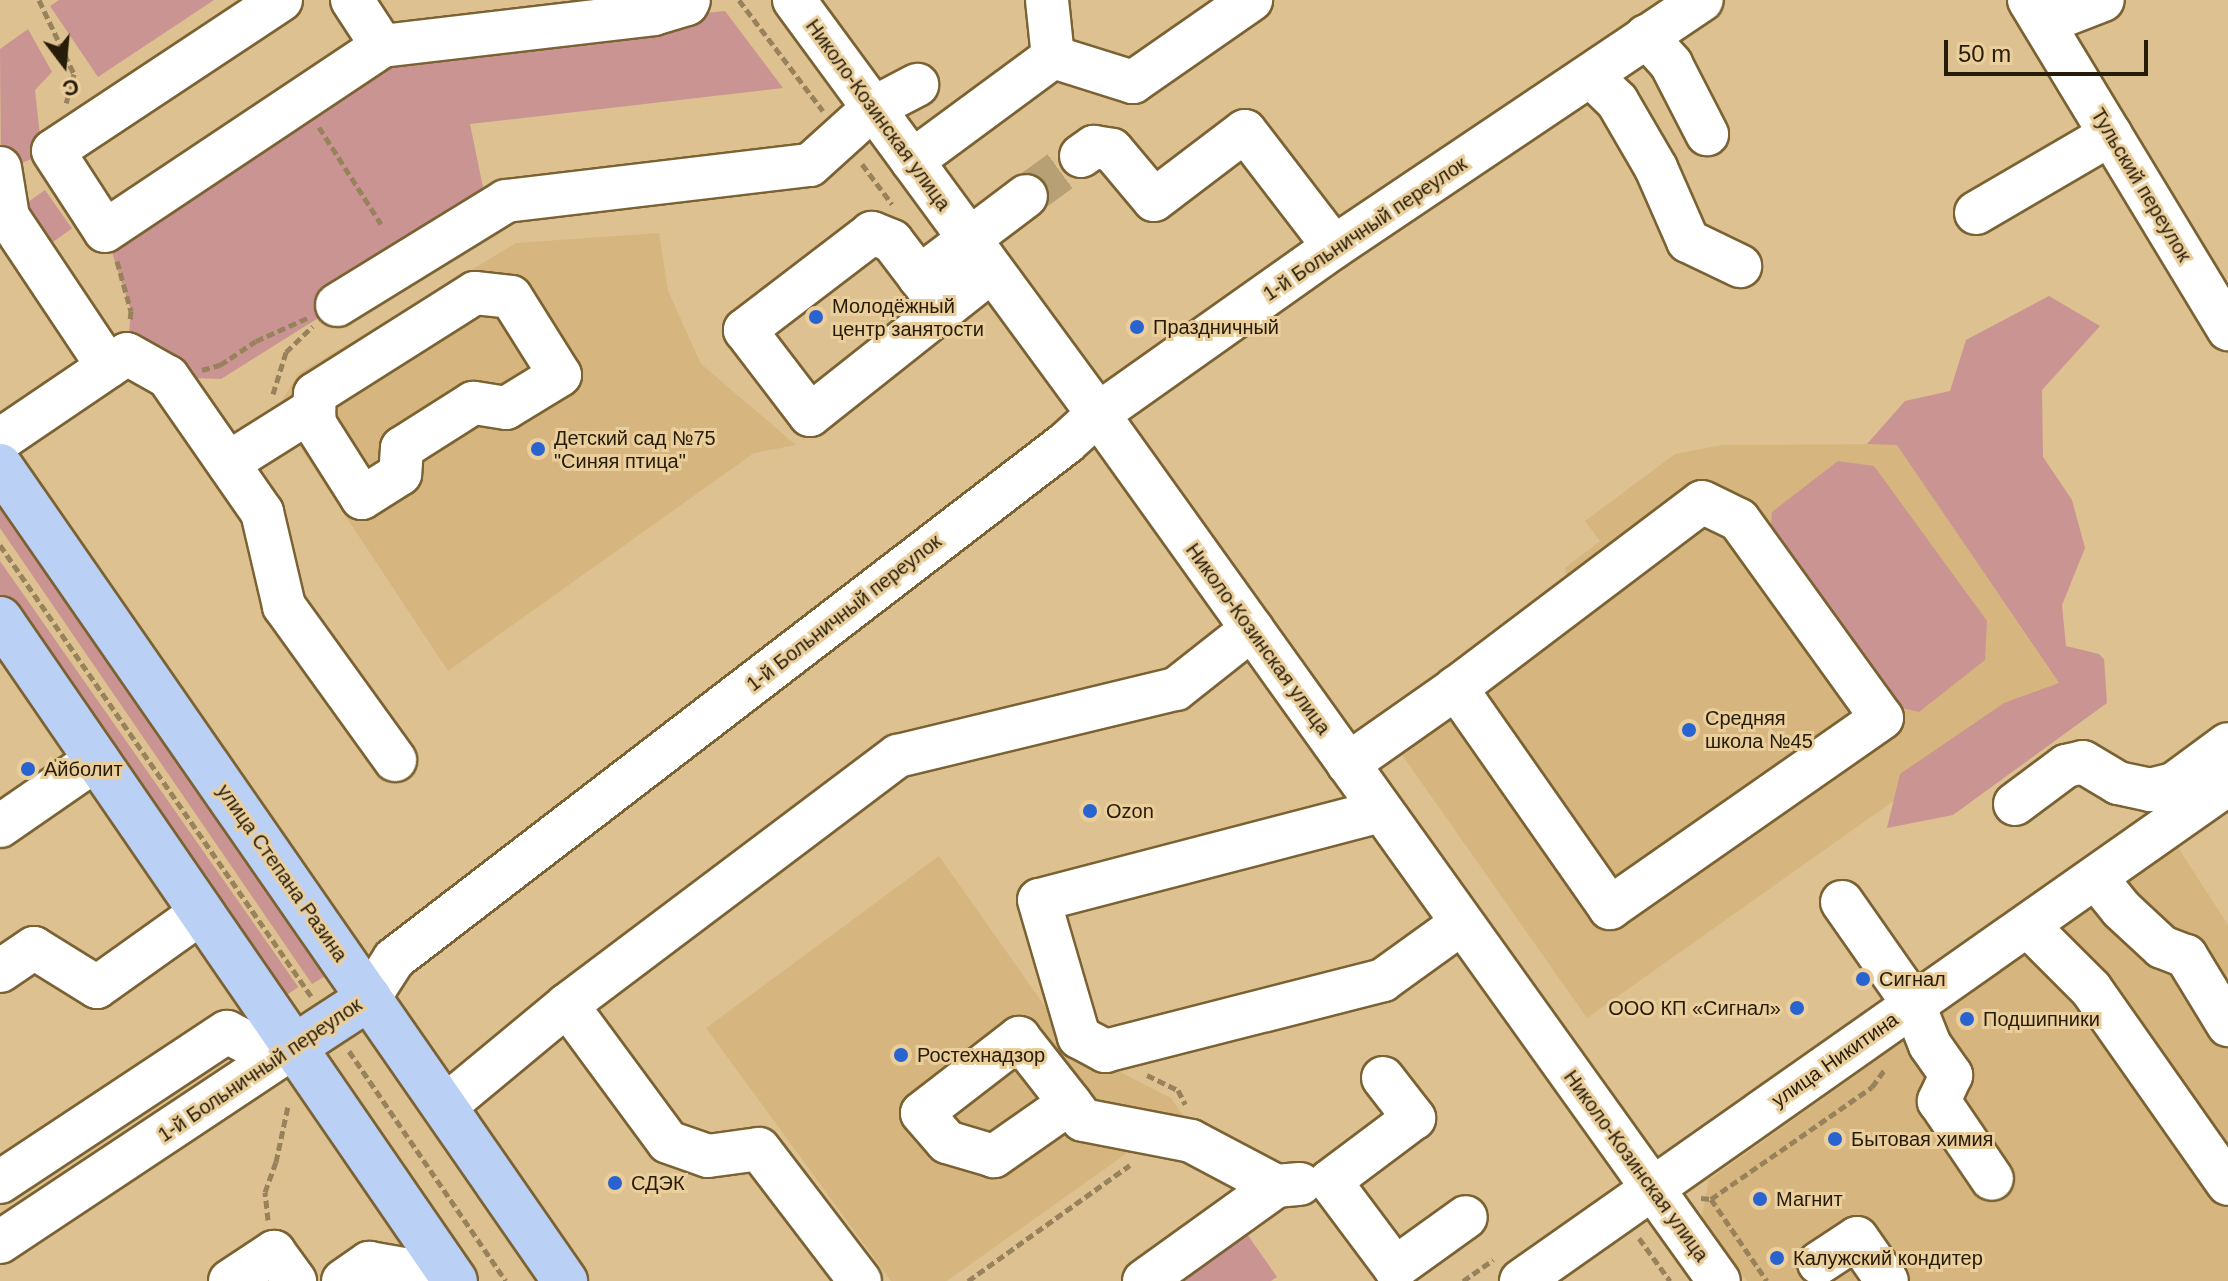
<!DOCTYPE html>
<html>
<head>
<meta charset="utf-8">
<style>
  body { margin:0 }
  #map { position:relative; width:2228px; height:1281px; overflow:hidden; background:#ddc190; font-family:Arial,sans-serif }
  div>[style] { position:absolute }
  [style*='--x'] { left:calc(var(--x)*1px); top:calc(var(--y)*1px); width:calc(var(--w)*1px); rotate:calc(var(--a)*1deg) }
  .built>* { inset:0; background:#d6b67e }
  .green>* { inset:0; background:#ca9492; transform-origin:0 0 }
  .minor-tunnel>* { height:42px; margin-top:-21px; transform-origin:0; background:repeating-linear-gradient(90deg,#b8a075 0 42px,transparent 0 63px) }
  .path>* { height:5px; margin-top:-2.5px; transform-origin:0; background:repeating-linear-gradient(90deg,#98825c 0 8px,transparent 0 12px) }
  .roads { filter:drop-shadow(2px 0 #7b6233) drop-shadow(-2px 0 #7b6233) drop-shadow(0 2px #7b6233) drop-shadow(0 -2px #7b6233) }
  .minor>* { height:42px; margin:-21px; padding:0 21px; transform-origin:21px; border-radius:21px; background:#fff }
  .major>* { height:44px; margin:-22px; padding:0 22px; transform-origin:22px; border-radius:22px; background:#bbd0f5 }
  .dots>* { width:22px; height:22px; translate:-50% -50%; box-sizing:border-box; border:4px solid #eace9c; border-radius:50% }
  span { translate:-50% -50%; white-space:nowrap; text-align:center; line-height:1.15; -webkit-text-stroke:6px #eace9c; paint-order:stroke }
  .street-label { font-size:20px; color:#261c08 }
  .poi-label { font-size:20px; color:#261c08 }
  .left { translate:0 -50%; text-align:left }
  .right { translate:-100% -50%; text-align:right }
  .north { position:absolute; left:24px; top:24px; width:80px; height:80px; -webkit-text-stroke:6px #eace9c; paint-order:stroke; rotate:164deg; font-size:22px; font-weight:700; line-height:32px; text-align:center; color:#261c08 }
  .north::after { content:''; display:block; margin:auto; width:28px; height:36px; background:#261c08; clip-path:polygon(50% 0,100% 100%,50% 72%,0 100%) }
  .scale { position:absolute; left:1944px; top:40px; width:204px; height:36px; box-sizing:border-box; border:4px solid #261c08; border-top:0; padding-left:10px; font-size:24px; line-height:28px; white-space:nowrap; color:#261c08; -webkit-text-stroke:6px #eace9c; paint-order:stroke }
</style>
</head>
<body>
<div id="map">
  <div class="built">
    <i style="clip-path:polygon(659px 233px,668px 291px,701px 364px,796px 445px,754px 453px,448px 671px,276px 411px,298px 374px,516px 243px)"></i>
    <i style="clip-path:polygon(1897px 444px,2059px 684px,1587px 1018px,1381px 725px,1567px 584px,1565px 568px,1600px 541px,1585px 521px,1675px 454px,1722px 445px)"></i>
    <i style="clip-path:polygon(2177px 846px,2228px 925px,2228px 1281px,1747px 1281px,1702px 1216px,1709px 1180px)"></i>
    <i style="clip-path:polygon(939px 856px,1075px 1049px,1171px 1098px,1182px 1114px,947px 1281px,891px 1281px,706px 1028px)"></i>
  </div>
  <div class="green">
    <i style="clip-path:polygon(59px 0,214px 0,98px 77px,50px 6px)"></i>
    <i style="clip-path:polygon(725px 11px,783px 88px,470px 124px,488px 212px,221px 379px,168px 377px,127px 354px,131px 311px,105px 231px,382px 46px)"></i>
    <i style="clip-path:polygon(28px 29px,52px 72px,35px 90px,42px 155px,1px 171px,0 49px)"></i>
    <i style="left:45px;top:190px;width:47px;height:33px;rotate:55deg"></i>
    <i style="clip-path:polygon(2049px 296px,2100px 326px,2042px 390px,2043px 457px,2072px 500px,2085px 548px,2062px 605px,2066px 646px,2099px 654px,2104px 659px,2107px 703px,1953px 815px,1887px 828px,1900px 774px,2004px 703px,2059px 683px,1897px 445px,1867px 444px,1905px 401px,1950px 391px,1966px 340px)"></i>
    <i style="clip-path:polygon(1838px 461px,1874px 466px,1987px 621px,1985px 660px,1919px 712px,1881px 703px,1770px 545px,1772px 512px)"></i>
    <i style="clip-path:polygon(0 492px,332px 972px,312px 984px,0 528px)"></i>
    <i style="left:0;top:561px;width:520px;height:40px;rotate:55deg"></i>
    <i style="clip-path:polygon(1247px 1234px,1277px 1277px,1271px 1281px,1179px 1281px)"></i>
  </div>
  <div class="minor-tunnel">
    <i style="--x:1026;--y:196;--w:68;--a:-36"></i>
  </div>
  <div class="path">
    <i style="--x:39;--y:0;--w:82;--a:64.7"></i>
    <i style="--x:74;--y:74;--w:30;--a:105"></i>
    <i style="--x:739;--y:0;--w:139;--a:52.9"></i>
    <i style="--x:319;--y:127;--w:115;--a:57.4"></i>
    <i style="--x:862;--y:164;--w:50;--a:53.1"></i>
    <i style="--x:117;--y:261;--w:52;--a:74.4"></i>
    <i style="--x:131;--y:311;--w:10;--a:96"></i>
    <i style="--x:202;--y:370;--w:19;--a:-16"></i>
    <i style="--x:220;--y:365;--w:43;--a:-33.7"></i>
    <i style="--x:256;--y:341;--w:56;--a:-24.3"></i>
    <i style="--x:273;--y:394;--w:44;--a:-72.8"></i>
    <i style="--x:286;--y:352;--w:37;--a:-44"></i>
    <i style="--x:0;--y:545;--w:548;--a:55.41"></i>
    <i style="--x:349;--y:1051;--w:278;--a:55.7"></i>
    <i style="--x:1147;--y:1075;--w:34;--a:26"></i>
    <i style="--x:1178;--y:1090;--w:16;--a:63"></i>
    <i style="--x:1701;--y:1198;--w:10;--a:6"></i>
    <i style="--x:1711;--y:1199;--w:196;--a:-34.8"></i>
    <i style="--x:1872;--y:1087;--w:22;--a:-54"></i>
    <i style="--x:1711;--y:1199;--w:99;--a:55.7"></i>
    <i style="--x:268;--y:1220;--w:28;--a:-96"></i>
    <i style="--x:265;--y:1192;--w:32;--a:-70"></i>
    <i style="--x:276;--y:1162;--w:57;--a:-77.9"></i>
    <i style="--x:1639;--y:1238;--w:53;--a:54.2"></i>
    <i style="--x:968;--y:1281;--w:199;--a:-35.6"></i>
    <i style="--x:1463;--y:1281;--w:37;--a:-35"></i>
  </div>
  <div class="roads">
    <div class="minor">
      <i style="--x:281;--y:0;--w:273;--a:146.5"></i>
      <i style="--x:53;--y:151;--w:95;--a:57"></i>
      <i style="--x:105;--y:231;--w:333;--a:-33.7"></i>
      <i style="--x:382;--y:46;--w:274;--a:-6.7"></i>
      <i style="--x:654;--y:14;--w:34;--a:-17"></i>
      <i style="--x:687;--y:4;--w:4;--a:-63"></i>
      <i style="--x:352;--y:0;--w:55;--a:56.9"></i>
      <i style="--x:794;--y:0;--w:514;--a:53.71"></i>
      <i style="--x:1098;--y:414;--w:1066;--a:54.39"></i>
      <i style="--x:1047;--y:0;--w:57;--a:84"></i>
      <i style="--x:2029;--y:0;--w:385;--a:58.8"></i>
      <i style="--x:2044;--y:23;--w:63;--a:-21.3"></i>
      <i style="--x:1646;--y:36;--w:38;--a:48"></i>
      <i style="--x:1671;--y:64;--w:79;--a:62.8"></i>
      <i style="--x:1053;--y:57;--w:84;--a:17.4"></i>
      <i style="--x:1133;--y:82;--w:144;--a:-34.8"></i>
      <i style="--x:1592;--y:77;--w:35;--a:44"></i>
      <i style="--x:1617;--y:101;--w:78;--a:59.8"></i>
      <i style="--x:1656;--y:168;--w:80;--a:66.3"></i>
      <i style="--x:1688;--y:241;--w:58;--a:25.7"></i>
      <i style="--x:1081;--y:156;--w:16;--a:-35"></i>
      <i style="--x:1094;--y:147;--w:18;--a:9"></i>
      <i style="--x:1112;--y:150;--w:65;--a:50"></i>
      <i style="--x:1154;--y:200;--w:114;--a:-37.2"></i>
      <i style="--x:1245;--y:131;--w:146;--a:52.5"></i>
      <i style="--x:912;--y:161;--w:175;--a:-36.4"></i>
      <i style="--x:0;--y:168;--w:50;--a:80.7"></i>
      <i style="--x:8;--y:217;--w:180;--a:56.3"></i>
      <i style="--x:1976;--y:213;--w:156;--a:-30.3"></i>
      <i style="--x:919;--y:277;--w:134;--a:-37.1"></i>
      <i style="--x:337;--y:305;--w:198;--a:-31.6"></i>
      <i style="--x:506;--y:201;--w:306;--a:-6.8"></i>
      <i style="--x:810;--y:165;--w:85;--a:-42.1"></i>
      <i style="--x:873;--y:108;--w:50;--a:-27.6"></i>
      <i style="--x:943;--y:308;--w:84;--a:-127.3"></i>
      <i style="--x:892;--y:241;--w:22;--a:-158"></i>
      <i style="--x:872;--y:233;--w:160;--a:142.6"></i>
      <i style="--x:745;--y:330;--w:107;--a:52.6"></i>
      <i style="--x:810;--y:415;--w:232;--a:-38.4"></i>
      <i style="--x:0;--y:440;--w:153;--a:-34.1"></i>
      <i style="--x:127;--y:354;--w:47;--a:29.3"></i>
      <i style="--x:168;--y:377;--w:165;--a:55.2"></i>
      <i style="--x:262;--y:512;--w:97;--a:76.8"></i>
      <i style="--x:284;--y:606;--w:190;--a:54.2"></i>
      <i style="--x:228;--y:463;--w:102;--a:-32.1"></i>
      <i style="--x:314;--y:409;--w:15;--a:-86"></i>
      <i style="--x:315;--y:394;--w:189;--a:-32.3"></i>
      <i style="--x:475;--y:293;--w:36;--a:6"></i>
      <i style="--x:511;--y:297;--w:92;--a:57.9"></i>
      <i style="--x:560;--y:375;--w:63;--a:148.6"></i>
      <i style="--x:506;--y:408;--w:33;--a:-171"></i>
      <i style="--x:473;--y:403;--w:84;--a:147.6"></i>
      <i style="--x:402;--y:448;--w:26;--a:94"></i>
      <i style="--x:400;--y:474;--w:45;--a:147.7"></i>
      <i style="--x:362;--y:498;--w:88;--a:-122.4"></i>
      <i style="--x:315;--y:424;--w:15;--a:-94"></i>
      <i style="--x:1348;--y:764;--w:132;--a:-35.1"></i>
      <i style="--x:1456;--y:688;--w:308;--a:-37.1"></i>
      <i style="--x:1702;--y:502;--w:41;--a:25.9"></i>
      <i style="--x:1739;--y:520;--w:244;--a:54.2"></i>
      <i style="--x:1882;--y:718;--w:332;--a:145.1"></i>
      <i style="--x:1610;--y:908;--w:269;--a:-125"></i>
      <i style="--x:2015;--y:804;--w:64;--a:-36.7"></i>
      <i style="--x:2066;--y:766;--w:17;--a:-13"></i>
      <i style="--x:2083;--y:762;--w:41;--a:31"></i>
      <i style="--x:2118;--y:783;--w:33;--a:12"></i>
      <i style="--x:2150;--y:790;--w:25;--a:-14"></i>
      <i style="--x:2174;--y:784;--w:67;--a:-36.5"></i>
      <i style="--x:1381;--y:811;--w:353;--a:165.4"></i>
      <i style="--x:1039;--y:900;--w:143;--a:73.7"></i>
      <i style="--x:1079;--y:1037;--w:30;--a:28"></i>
      <i style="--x:1105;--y:1051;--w:287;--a:-14.3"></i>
      <i style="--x:1383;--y:980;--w:97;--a:-35.8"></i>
      <i style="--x:0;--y:826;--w:118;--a:-34.6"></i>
      <i style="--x:2096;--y:878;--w:40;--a:51"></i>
      <i style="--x:2121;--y:909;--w:56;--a:42.8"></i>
      <i style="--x:2162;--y:947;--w:26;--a:21"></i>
      <i style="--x:2186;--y:956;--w:81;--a:58.7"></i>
      <i style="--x:1842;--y:902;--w:126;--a:55"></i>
      <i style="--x:1914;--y:1005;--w:43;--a:68.2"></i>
      <i style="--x:1930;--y:1045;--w:37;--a:55"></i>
      <i style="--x:1951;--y:1075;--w:29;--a:115"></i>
      <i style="--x:1939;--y:1101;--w:94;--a:55.8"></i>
      <i style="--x:2028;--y:926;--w:89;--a:45"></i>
      <i style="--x:2091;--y:989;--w:238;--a:54.9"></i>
      <i style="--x:0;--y:971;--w:41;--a:-34.1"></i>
      <i style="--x:34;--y:948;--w:74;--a:31.8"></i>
      <i style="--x:97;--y:987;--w:129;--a:-35.5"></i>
      <i style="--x:369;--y:998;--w:46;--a:-57.3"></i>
      <i style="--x:394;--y:959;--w:847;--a:-37.52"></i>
      <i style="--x:1066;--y:443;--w:43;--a:-42.2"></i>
      <i style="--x:1098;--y:414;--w:289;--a:-35.3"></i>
      <i style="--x:1334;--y:247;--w:443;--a:-33.9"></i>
      <i style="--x:567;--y:1005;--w:170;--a:53.6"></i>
      <i style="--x:668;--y:1142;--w:42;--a:19.3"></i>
      <i style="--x:708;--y:1156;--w:51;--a:-7.8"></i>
      <i style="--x:759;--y:1149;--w:166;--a:52.6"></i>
      <i style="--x:1383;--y:1078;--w:51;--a:52.2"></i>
      <i style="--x:1414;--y:1118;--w:105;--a:143.1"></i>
      <i style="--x:1330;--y:1181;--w:109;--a:53.2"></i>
      <i style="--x:1395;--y:1268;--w:87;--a:-35.7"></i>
      <i style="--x:1070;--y:1103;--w:93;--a:145.1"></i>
      <i style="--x:994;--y:1156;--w:49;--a:-163.4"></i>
      <i style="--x:947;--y:1142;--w:38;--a:-131"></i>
      <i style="--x:922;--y:1113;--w:123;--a:-37.7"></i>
      <i style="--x:1019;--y:1038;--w:83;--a:51.9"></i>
      <i style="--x:1070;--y:1103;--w:21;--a:53"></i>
      <i style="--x:1083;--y:1120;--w:110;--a:11"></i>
      <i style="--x:1191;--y:1141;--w:96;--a:27.9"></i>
      <i style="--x:444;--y:1107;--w:160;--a:-39.7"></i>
      <i style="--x:567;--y:1005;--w:414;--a:-37"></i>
      <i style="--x:898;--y:756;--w:286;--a:-13.6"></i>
      <i style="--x:1176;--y:689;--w:97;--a:-38.3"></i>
      <i style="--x:0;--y:1182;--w:272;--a:-33.5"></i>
      <i style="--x:227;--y:1032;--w:56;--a:27.5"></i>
      <i style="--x:0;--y:1242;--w:353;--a:-33.6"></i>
      <i style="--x:1819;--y:1263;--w:45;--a:-33.3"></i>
      <i style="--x:1857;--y:1238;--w:52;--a:55.1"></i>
      <i style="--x:230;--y:1281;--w:53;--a:-33.4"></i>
      <i style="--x:274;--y:1252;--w:36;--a:54"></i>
      <i style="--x:343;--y:1281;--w:32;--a:-35"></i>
      <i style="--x:369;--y:1263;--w:48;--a:9.7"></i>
      <i style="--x:416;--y:1271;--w:27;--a:-34"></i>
      <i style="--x:1144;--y:1281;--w:163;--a:-35.7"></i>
      <i style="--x:1276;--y:1186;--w:24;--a:-5"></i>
      <i style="--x:1521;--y:1281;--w:864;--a:-35.11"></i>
    </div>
    <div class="major">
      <i style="--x:0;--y:466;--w:992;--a:55.27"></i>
      <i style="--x:0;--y:619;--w:803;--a:55.5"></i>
      <i style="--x:294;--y:1047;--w:90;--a:-33.2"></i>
    </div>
  </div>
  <div class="dots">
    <i style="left:816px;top:317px;background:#2963d0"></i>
    <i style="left:1137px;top:327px;background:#2963d0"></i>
    <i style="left:538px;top:449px;background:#2963d0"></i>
    <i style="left:1689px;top:730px;background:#2963d0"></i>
    <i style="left:28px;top:769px;background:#2963d0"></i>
    <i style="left:1090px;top:811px;background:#2963d0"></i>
    <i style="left:1863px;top:979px;background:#2963d0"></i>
    <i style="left:1797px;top:1008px;background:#2963d0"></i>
    <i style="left:1967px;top:1019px;background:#2963d0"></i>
    <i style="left:901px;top:1055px;background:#2963d0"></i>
    <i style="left:1835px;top:1139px;background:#2963d0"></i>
    <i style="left:615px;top:1183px;background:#2963d0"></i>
    <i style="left:1760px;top:1199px;background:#2963d0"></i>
    <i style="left:1777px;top:1258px;background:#2963d0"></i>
  </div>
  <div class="street-label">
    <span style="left:878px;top:115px;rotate:54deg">Николо-Козинская улица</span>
    <span style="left:2141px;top:185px;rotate:59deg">Тульский переулок</span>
    <span style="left:1365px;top:229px;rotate:-34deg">1-й Больничный переулок</span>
    <span style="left:844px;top:613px;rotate:-38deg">1-й Больничный переулок</span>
    <span style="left:1258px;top:639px;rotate:54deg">Николо-Козинская улица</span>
    <span style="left:282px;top:873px;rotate:55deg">улица Степана Разина</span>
    <span style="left:1835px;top:1060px;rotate:-35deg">улица Никитина</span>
    <span style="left:260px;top:1070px;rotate:-34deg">1-й Больничный переулок</span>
    <span style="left:1636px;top:1166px;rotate:54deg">Николо-Козинская улица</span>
  </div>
  <div class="poi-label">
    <span class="left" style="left:832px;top:318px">Молодёжный<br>центр занятости</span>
    <span class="left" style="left:1153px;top:327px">Праздничный</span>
    <span class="left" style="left:554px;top:450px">Детский сад №75<br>"Синяя птица"</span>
    <span class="left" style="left:1705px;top:730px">Средняя<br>школа №45</span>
    <span class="left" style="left:44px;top:769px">Айболит</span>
    <span class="left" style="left:1106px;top:811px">Ozon</span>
    <span class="left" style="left:1879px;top:979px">Сигнал</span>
    <span class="right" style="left:1781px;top:1008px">ООО КП «Сигнал»</span>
    <span class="left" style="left:1983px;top:1019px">Подшипники</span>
    <span class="left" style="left:917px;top:1055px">Ростехнадзор</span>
    <span class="left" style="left:1851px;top:1139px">Бытовая химия</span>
    <span class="left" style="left:631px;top:1183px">СДЭК</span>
    <span class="left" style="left:1776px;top:1199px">Магнит</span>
    <span class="left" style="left:1793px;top:1258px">Калужский кондитер</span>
  </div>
  <div class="north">С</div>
  <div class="scale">50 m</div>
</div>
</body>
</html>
